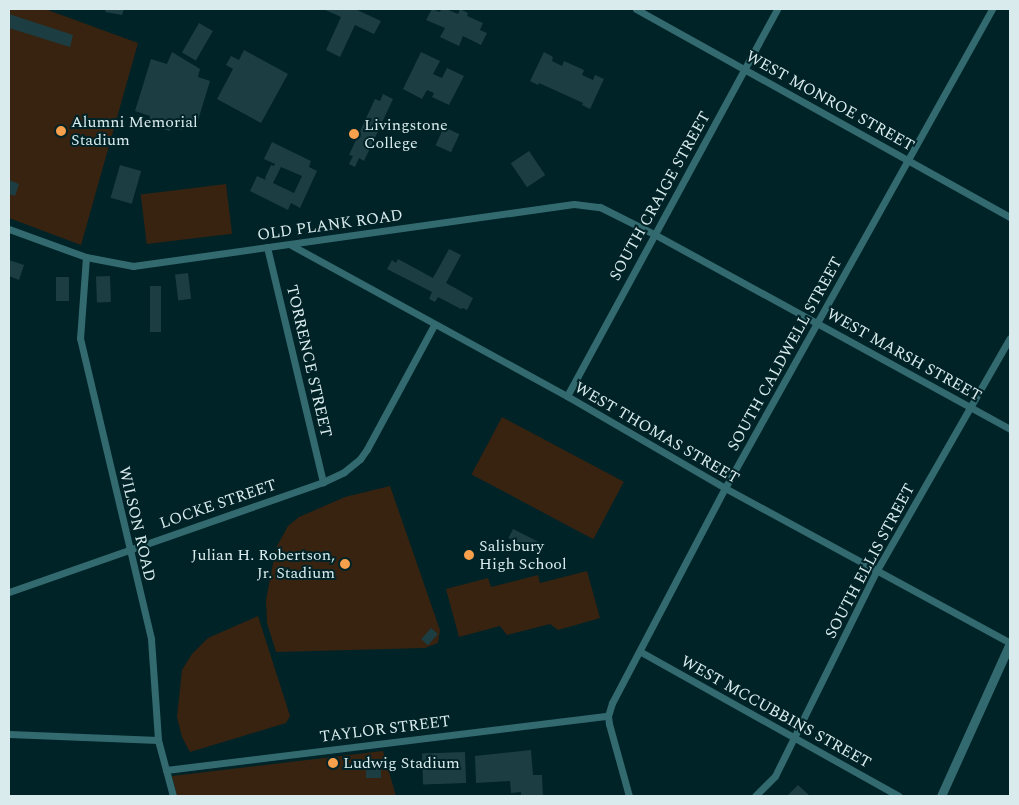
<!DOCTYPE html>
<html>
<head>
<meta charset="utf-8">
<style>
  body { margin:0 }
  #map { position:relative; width:1019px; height:805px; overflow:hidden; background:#002327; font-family:Spectral,serif }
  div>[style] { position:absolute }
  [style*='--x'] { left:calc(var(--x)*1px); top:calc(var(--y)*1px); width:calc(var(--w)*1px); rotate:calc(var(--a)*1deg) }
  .green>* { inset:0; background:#382311; transform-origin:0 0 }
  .building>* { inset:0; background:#1c3e42; transform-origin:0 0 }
  .minor>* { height:7px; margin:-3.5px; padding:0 3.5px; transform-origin:3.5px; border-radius:3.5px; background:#326a70 }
  .tertiary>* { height:9px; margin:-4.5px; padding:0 4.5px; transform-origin:4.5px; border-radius:4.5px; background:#326a70 }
  .dots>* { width:14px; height:14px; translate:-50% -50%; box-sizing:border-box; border:2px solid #002327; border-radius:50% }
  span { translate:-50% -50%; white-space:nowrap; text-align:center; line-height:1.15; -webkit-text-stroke:4px #002327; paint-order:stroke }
  .street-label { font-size:16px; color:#d9ebed }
  .poi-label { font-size:16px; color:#d9ebed }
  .left { translate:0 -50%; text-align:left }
  .right { translate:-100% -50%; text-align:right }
  .frame { position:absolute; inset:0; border:10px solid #d9ebed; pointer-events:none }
</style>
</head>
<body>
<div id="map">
  <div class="green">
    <i style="clip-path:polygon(9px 9px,45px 9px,138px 43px,81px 245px,9px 218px)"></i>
    <i style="left:226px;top:184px;width:50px;height:86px;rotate:83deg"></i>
    <i style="left:502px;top:417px;width:138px;height:65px;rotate:28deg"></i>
    <i style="clip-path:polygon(390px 486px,440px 630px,438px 643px,425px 648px,276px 652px,267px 623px,266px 600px,276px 548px,288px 526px,299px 517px,345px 497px)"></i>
    <i style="clip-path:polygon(587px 571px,600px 618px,558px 630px,550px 624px,507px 635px,500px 626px,459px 637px,446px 589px,488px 578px,491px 587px,538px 575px,540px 583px)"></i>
    <i style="clip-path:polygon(258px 616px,290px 716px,286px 723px,190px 752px,182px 737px,177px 717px,182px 670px,192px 654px,208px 638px)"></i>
    <i style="clip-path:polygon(383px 751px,396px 796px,177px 796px,172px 776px)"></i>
  </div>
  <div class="building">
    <i style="clip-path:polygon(106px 9px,124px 9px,122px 15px,105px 12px)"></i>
    <i style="clip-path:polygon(323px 9px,355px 9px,381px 21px,374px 34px,355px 25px,340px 57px,326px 50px,341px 17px)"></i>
    <i style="clip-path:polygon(432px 9px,440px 12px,441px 9px,446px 9px,458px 14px,460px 9px,468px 13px,467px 16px,483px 23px,480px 30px,487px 33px,481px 45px,463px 36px,459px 46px,440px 37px,445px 28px,426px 20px)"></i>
    <i style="clip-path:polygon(9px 14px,73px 35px,70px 47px,9px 28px)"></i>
    <i style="left:199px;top:23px;width:16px;height:34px;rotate:30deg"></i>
    <i style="clip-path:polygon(244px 50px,288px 74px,261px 123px,217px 99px,233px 69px,226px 65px,231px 56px,239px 60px)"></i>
    <i style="clip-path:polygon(172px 52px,200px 69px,198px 77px,210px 81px,196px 127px,184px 122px,182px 130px,170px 127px,170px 131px,148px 125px,150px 116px,135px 111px,151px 59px,167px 64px)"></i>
    <i style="clip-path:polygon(421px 52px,440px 61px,433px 74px,442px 78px,447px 68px,464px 76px,449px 105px,432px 97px,434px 93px,427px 90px,422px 99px,403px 89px)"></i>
    <i style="clip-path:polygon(544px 52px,553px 57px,552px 61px,562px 66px,564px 61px,584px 70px,582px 75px,593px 80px,595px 75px,604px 79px,590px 109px,582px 105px,583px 103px,539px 83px,538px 85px,530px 81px)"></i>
    <i style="clip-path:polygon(383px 94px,393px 99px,364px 161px,359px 158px,355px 167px,349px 164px,353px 156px,349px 155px,375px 99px,380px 101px)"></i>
    <i style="left:444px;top:127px;width:17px;height:20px;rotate:25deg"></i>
    <i style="clip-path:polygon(evenodd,272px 142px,311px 161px,309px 167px,317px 171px,300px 208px,291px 203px,288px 210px,250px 191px,257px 176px,266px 180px,265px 178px,271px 165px,274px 166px,275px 164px,264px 159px,272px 142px,281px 167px,302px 176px,294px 193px,273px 183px,281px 167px)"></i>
    <i style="left:529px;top:151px;width:29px;height:22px;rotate:56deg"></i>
    <i style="left:120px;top:165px;width:22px;height:34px;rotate:16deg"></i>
    <i style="clip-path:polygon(9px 180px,19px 184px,15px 196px,9px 194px)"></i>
    <i style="clip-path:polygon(449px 249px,461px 255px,446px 283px,473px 298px,467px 310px,463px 308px,461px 309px,438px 297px,435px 302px,429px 299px,432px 292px,387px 269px,392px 260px,396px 263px,398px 259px,433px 278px)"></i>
    <i style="clip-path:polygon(9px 260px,24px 265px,19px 280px,9px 276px)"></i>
    <i style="left:188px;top:273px;width:26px;height:13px;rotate:83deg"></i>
    <i style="left:110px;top:276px;width:26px;height:14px;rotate:88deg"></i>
    <i style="left:56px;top:277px;width:13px;height:24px"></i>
    <i style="left:150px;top:286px;width:11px;height:46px"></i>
    <i style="left:513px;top:529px;width:36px;height:10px;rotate:27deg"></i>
    <i style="left:431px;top:628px;width:9px;height:15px;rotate:41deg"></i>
    <i style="clip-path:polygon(531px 750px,533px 775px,542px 775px,543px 796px,521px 796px,521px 792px,511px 793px,510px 781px,476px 783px,475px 756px)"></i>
    <i style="left:465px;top:752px;width:31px;height:43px;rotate:88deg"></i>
    <i style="left:366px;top:766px;width:15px;height:12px"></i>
    <i style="clip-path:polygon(798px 785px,810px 796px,787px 796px)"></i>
  </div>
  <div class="minor">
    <i style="--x:636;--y:9;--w:428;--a:29.1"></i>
    <i style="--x:9;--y:229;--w:82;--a:20"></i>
    <i style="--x:86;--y:257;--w:48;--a:10.8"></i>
    <i style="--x:133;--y:266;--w:445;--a:-8"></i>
    <i style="--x:574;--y:204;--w:26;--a:7"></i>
    <i style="--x:600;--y:207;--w:60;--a:26.6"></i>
    <i style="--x:654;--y:234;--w:406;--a:28.7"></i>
    <i style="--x:291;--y:245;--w:315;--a:28.7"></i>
    <i style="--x:567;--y:396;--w:183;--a:30.2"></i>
    <i style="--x:725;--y:488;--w:324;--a:28.5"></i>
    <i style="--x:267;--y:247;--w:242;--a:76.6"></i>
    <i style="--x:86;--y:257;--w:81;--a:94.2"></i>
    <i style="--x:80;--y:338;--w:309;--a:76.7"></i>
    <i style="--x:151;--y:639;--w:101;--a:86"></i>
    <i style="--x:158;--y:740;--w:58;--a:75"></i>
    <i style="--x:567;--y:396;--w:440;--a:-61.5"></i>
    <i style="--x:9;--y:592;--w:333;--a:-19.3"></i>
    <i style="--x:323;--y:482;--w:23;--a:-25"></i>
    <i style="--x:344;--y:472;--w:21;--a:-39"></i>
    <i style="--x:360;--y:459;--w:12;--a:-55"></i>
    <i style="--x:367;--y:449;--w:141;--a:-61.6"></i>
    <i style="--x:641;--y:652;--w:295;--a:29.2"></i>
    <i style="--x:9;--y:734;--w:149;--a:2.3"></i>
    <i style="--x:166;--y:770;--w:445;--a:-7"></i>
    <i style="--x:629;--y:796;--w:75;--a:-105.5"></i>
    <i style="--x:609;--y:724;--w:8;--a:-97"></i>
    <i style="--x:608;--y:716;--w:14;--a:-73"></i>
    <i style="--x:612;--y:703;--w:243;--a:-62.3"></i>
    <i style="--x:725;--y:488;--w:548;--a:-60.86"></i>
    <i style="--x:755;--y:796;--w:28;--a:-45"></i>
    <i style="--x:775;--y:776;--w:230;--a:-63.7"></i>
    <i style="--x:877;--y:570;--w:267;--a:-60.2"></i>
  </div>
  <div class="tertiary">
    <i style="--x:941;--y:796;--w:168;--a:-65.7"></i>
  </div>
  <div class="dots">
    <i style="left:61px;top:131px;background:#f9a04c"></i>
    <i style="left:354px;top:134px;background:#f9a04c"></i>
    <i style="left:469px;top:555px;background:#f9a04c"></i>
    <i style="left:345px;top:564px;background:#f9a04c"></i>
    <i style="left:333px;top:763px;background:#f9a04c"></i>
  </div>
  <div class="street-label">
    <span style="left:830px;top:101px;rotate:29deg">WEST MONROE STREET</span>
    <span style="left:660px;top:196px;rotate:-61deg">SOUTH CRAIGE STREET</span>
    <span style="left:330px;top:225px;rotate:-8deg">OLD PLANK ROAD</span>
    <span style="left:785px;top:354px;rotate:-61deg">SOUTH CALDWELL STREET</span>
    <span style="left:904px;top:355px;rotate:29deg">WEST MARSH STREET</span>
    <span style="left:309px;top:361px;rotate:77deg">TORRENCE STREET</span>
    <span style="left:657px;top:433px;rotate:30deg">WEST THOMAS STREET</span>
    <span style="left:218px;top:504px;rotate:-19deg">LOCKE STREET</span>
    <span style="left:137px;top:524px;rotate:77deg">WILSON ROAD</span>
    <span style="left:870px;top:561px;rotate:-62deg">SOUTH ELLIS STREET</span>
    <span style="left:776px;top:712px;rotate:29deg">WEST MCCUBBINS STREET</span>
    <span style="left:385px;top:729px;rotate:-7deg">TAYLOR STREET</span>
  </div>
  <div class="poi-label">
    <span class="left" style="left:71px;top:131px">Alumni Memorial<br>Stadium</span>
    <span class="left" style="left:364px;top:134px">Livingstone<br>College</span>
    <span class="left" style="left:479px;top:555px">Salisbury<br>High School</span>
    <span class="right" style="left:335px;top:564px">Julian H. Robertson,<br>Jr. Stadium</span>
    <span class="left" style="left:343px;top:763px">Ludwig Stadium</span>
  </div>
  <div class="frame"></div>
</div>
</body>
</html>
